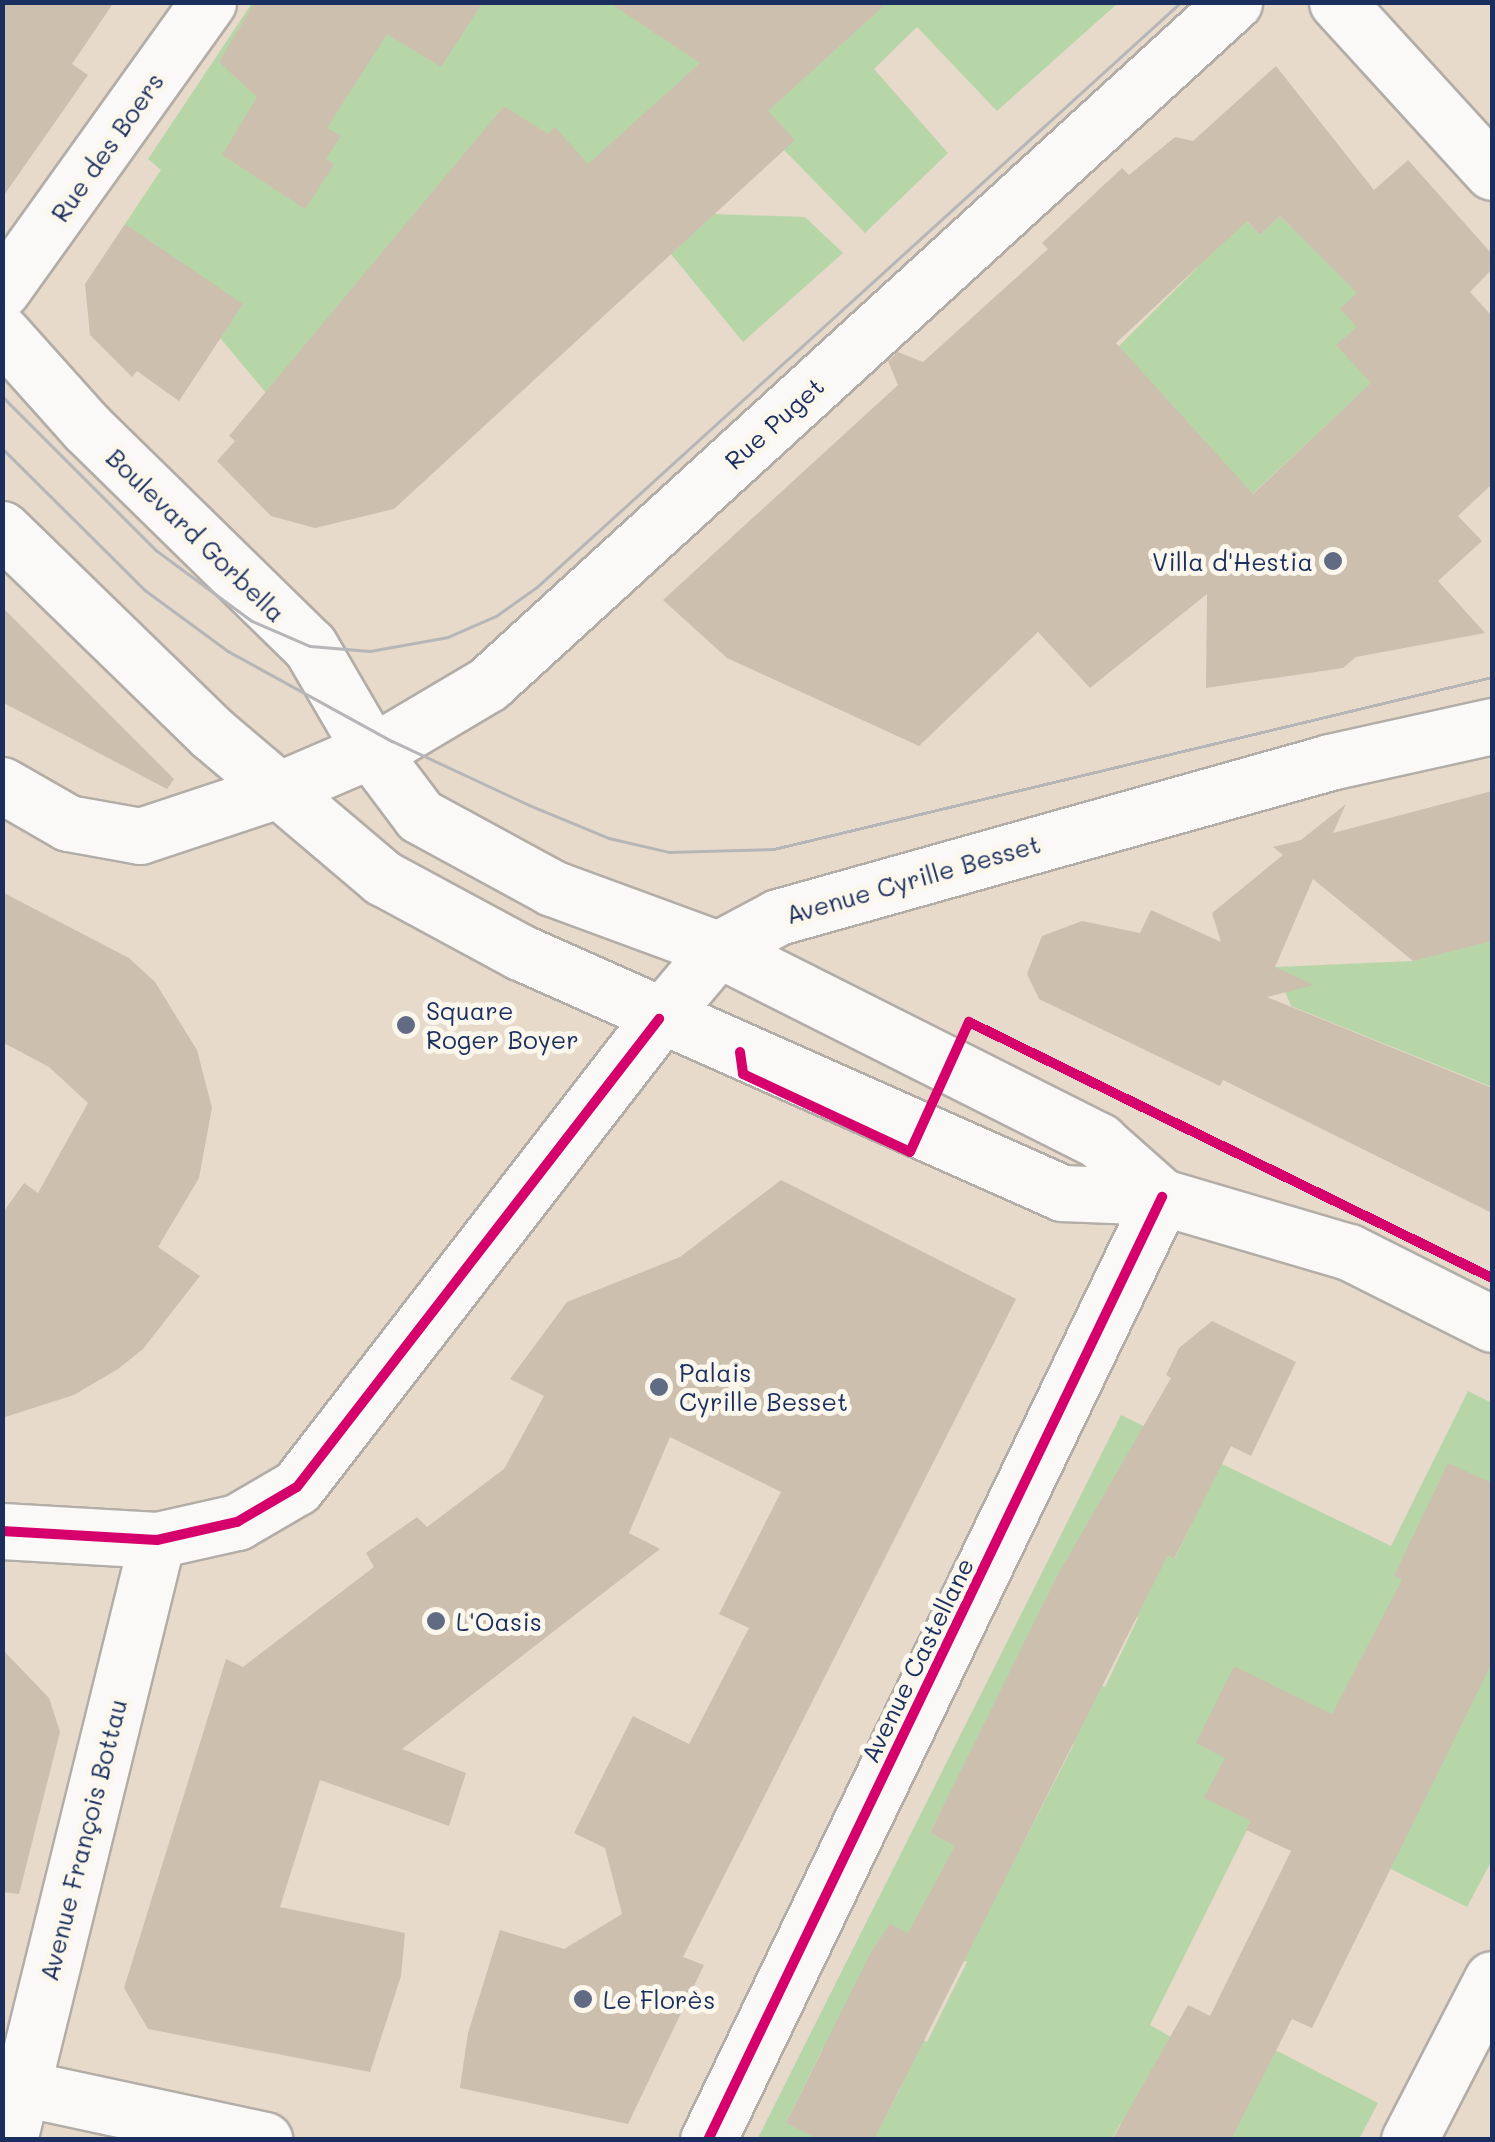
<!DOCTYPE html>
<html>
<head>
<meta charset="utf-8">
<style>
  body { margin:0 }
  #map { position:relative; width:1495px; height:2142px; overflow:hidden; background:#e7daca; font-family:Mali,sans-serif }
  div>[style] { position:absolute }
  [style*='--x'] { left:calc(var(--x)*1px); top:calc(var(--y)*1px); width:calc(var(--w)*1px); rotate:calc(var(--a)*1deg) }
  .green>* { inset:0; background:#b6d6a8 }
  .building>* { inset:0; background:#cdbfae }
  .roads { filter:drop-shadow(2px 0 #b3ada7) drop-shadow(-2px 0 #b3ada7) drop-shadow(0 2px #b3ada7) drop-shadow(0 -2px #b3ada7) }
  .minor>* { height:55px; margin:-27.5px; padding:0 27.5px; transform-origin:27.5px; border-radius:27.5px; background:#fbf9f7 }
  .tertiary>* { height:55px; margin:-27.5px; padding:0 27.5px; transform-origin:27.5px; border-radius:27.5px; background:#fbf9f7 }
  .secondary>* { height:55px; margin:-27.5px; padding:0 27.5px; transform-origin:27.5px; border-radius:27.5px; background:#fbf9f7 }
  .primary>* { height:55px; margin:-27.5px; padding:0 27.5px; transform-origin:27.5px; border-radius:27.5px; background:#fbf9f7 }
  .tram>* { height:2.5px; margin:-1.25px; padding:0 1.25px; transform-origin:1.25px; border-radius:1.25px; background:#b6b6b9 }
  .cycleway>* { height:10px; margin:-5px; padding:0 5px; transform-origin:5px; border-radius:5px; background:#d6006c }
  .dots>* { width:28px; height:28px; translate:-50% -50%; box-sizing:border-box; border:5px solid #fbf7ec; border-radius:50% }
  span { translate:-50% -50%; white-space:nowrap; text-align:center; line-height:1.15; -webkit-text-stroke:10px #fbf7ec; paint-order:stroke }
  .street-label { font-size:25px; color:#1b2f5e }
  .poi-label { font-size:25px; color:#1b2f5e }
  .right { translate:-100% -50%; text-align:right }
  .left { translate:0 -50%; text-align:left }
  .frame { position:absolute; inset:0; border:5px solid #1b2f5e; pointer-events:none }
</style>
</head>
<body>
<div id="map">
  <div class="green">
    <i style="clip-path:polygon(252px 3px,1118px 3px,997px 111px,917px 27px,874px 69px,948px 153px,865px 233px,784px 150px,714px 214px,805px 217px,843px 253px,743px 342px,670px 253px,504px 106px,271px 399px,125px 224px,161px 170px,148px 159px)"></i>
    <i style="clip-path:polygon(1239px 213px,1260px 235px,1280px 216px,1290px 226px,1402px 252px,1357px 327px,1354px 353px,1377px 378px,1206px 537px,870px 571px,1119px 346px,1196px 269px)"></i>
    <i style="clip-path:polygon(1492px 936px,1492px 1087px,1291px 1006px,1275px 967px,1413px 961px)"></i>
    <i style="clip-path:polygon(evenodd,1468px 1391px,1492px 1403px,1492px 1860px,1467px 1907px,1260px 1804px,1150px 2025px,1171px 2037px,1137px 2132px,1120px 2124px,1112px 2139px,874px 2139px,902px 2085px,822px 2050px,786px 2123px,820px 2139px,757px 2140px,1121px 1415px,1391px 1546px,1468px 1391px,1109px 1487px,1191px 1525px,1175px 1558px,1093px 1518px,1109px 1487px,1468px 1391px,1056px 1578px,1138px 1618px,1105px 1687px,1019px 1655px,1056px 1578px,1468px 1391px,996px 1704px,1074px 1744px,1008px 1873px,930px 1833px,996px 1704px,1468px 1391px,890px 1925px,967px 1962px,927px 2042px,850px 2004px,890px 1925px)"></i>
    <i style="clip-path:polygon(1198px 2010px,1378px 2103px,1359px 2139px,1231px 2139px)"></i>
  </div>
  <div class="building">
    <i style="clip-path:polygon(2px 2px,114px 2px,72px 64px,88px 75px,2px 198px)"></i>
    <i style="clip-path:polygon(255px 2px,483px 2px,441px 67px,387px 34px,327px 128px,341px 136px,326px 158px,334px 165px,305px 209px,222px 155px,257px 97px,219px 62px)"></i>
    <i style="clip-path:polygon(608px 2px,888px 2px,768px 111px,795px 140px,394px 509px,315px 528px,271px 516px,217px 461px,235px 441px,229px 436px,504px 106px,548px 134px,555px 127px,588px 164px,700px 63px)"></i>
    <i style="clip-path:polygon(evenodd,1276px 66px,1374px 190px,1408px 160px,1492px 254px,1492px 269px,1470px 292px,1492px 316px,1492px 484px,1458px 516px,1482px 541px,1438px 581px,1485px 633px,1356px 657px,1343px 668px,1206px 688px,1207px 594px,1090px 688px,1038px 632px,919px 746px,727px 658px,663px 600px,898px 385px,888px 361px,898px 352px,923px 362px,1048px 249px,1042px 243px,1122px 168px,1129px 175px,1175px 137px,1193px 141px,1276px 66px,1280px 216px,1357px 293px,1340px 309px,1357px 327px,1336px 345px,1371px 383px,1253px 494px,1116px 343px,1247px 221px,1260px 235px,1280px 216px)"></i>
    <i style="clip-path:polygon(125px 224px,243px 304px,179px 401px,137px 371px,132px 377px,90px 335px,85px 284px)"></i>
    <i style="clip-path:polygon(2px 607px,174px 779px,167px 789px,2px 702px)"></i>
    <i style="clip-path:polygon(1492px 791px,1492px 941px,1413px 961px,1313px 879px,1275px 967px,1314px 985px,1267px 997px,1492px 1088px,1492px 1213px,1223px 1080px,1220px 1086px,1039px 999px,1027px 974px,1042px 936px,1082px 921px,1140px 933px,1151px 910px,1221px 942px,1212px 913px,1283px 855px,1273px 847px,1301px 840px,1346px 804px,1333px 833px)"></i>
    <i style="clip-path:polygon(2px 892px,129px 958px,155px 982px,197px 1050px,212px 1108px,199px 1178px,158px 1247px,200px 1276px,143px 1349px,118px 1369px,74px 1395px,2px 1418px,2px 1214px,24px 1183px,38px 1193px,88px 1103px,49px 1067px,2px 1042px)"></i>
    <i style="clip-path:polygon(781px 1180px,1016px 1299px,683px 1957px,704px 1965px,628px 2124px,460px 2088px,468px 2033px,500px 1930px,564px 1949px,622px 1914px,605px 1848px,574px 1833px,633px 1716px,689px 1744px,749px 1628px,719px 1614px,781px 1492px,670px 1437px,629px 1533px,660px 1549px,402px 1749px,466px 1773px,449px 1826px,320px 1780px,280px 1907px,405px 1933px,401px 1976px,370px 2072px,148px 2029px,124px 1988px,226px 1659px,243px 1667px,374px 1567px,366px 1553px,417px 1517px,427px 1527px,504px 1469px,544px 1396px,510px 1379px,567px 1302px,680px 1257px)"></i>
    <i style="clip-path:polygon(1212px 1321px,1296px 1362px,1251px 1456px,1231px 1446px,1174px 1559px,1168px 1555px,874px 2140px,820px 2140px,786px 2123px,872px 1950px,890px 1924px,908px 1933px,955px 1846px,930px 1833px,1056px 1578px,1171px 1378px,1166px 1375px,1179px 1348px)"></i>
    <i style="clip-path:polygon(1448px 1463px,1492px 1483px,1492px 1663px,1312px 2028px,1292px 2019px,1231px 2140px,1112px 2140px,1188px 2005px,1210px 2016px,1291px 1851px,1246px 1830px,1251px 1821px,1204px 1798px,1225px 1758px,1196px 1743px,1234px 1666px,1332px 1714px,1402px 1580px,1394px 1576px)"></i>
    <i style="clip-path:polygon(2px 1649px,49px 1698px,60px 1732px,19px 1894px,2px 1892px)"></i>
  </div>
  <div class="roads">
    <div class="minor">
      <i style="--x:1337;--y:2;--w:230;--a:47.6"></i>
      <i style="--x:2;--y:290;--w:354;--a:-54.4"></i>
      <i style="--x:2;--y:785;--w:76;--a:29.9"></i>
      <i style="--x:68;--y:823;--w:73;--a:10.2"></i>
      <i style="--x:140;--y:836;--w:145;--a:-18.4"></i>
      <i style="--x:22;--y:2088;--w:248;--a:12.1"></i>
      <i style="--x:9;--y:2140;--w:618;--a:-76.14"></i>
      <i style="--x:708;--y:2140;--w:1047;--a:-64.29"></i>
      <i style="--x:1409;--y:2140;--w:181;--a:-62.7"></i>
    </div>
    <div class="tertiary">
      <i style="--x:2;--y:1531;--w:155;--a:3.3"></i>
      <i style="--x:157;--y:1540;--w:82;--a:-12.7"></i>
      <i style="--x:237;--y:1522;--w:69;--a:-30.3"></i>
      <i style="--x:297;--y:1487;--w:592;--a:-52.28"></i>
    </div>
    <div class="secondary">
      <i style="--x:278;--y:790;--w:124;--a:-23.3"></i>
      <i style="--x:392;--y:741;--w:112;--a:-30.7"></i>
      <i style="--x:488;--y:684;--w:1011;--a:-42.43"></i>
      <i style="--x:659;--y:1019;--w:92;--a:-49.9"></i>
      <i style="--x:718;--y:949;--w:68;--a:-28.1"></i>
      <i style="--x:778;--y:917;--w:573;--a:-15.68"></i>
      <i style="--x:1330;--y:762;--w:166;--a:-12.5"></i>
    </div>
    <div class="primary">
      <i style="--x:2;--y:333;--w:126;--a:48.2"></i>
      <i style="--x:86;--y:427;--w:313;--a:44.4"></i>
      <i style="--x:310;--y:646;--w:121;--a:59.8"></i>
      <i style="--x:371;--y:751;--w:81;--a:53"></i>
      <i style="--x:420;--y:816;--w:150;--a:28.6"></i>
      <i style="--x:552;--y:888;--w:177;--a:20.2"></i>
      <i style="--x:718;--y:949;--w:427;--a:26.7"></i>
      <i style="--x:1099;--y:1141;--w:84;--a:41.6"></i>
      <i style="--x:2;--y:529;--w:294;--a:44.2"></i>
      <i style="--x:213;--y:734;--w:223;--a:40.3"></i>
      <i style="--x:383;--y:878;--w:156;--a:28.4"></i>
      <i style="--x:520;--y:952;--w:593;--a:23.97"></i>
      <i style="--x:1062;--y:1193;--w:100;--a:2.3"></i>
      <i style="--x:1162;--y:1197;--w:195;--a:16.4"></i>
      <i style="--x:1349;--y:1252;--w:160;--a:26.7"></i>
    </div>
  </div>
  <div class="tram">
    <i style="--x:2;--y:396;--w:218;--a:45"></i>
    <i style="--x:156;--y:550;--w:119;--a:36.5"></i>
    <i style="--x:252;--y:621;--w:63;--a:23.3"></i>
    <i style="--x:310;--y:646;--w:60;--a:4.8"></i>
    <i style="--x:370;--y:651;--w:79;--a:-10.2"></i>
    <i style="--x:448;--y:637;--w:52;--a:-23.6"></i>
    <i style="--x:496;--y:616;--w:50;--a:-35.3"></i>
    <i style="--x:537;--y:587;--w:870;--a:-42.25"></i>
    <i style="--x:2;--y:448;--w:202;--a:44.8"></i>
    <i style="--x:145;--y:590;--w:103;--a:36.3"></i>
    <i style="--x:228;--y:651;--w:187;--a:28.8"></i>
    <i style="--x:392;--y:741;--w:151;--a:25"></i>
    <i style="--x:529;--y:805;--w:87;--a:22.4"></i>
    <i style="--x:609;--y:838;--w:62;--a:13.1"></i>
    <i style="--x:669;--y:852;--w:105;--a:-1.6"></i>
    <i style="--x:774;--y:849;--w:738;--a:-13.47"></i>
  </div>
  <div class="cycleway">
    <i style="--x:740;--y:1052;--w:22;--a:82"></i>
    <i style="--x:743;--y:1074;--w:184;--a:25"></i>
    <i style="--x:910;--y:1152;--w:143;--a:-65.6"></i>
    <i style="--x:969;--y:1022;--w:582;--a:26.08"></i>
    <i style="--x:2;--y:1531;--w:155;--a:3.3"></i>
    <i style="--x:157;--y:1540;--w:82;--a:-12.7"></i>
    <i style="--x:237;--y:1522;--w:69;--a:-30.3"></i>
    <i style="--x:297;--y:1487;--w:592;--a:-52.28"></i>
    <i style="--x:708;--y:2140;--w:1047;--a:-64.29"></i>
  </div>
  <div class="dots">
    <i style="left:1333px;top:561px;background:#626b84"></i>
    <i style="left:406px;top:1025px;background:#626b84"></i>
    <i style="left:659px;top:1387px;background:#626b84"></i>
    <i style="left:436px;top:1621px;background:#626b84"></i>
    <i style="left:583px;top:1999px;background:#626b84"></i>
  </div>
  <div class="street-label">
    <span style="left:107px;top:147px;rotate:-55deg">Rue des Boers</span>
    <span style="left:774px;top:423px;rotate:-42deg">Rue Puget</span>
    <span style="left:196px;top:535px;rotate:44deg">Boulevard Gorbella</span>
    <span style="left:913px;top:879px;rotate:-16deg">Avenue Cyrille Besset</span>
    <span style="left:917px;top:1660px;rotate:-64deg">Avenue Castellane</span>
    <span style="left:83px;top:1840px;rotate:-76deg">Avenue François Bottau</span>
  </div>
  <div class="poi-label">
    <span class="right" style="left:1313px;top:561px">Villa d'Hestia</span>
    <span class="left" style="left:426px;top:1025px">Square<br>Roger Boyer</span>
    <span class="left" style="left:679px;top:1387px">Palais<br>Cyrille Besset</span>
    <span class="left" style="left:456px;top:1621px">L'Oasis</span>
    <span class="left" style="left:603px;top:1999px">Le Florès</span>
  </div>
  <div class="frame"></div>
</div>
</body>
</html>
